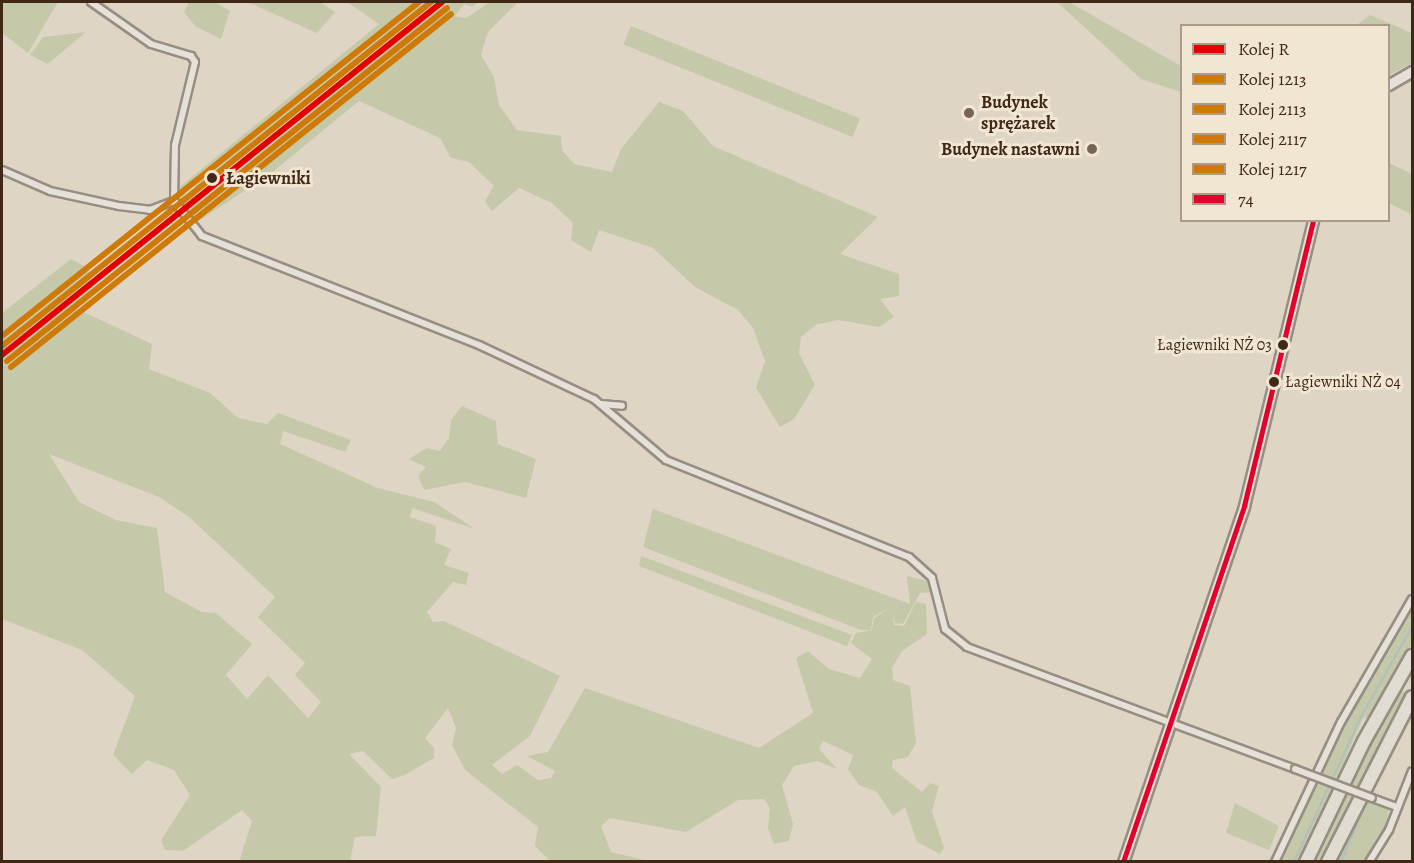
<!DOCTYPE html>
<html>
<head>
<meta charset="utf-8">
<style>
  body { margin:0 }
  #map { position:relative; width:1414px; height:863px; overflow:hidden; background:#ded5c4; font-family:Alegreya,serif }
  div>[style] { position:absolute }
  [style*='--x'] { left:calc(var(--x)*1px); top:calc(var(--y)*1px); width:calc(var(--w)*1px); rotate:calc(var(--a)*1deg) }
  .green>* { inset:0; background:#c6c9a9; transform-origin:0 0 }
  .stream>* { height:2px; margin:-1px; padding:0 1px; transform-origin:1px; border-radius:1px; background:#b0c0bd }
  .roads { filter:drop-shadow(2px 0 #968e83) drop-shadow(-2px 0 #968e83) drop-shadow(0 2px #968e83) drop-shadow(0 -2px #968e83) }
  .street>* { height:6px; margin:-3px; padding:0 3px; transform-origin:3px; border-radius:3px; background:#e6e1d8 }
  .secondary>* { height:9px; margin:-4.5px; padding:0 4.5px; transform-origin:4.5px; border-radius:4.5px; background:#e6e1d8 }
  .highway>* { height:12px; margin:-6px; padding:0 6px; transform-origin:6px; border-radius:6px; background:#e1dcd2 }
  .bridges { filter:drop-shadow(2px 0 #968e83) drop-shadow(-2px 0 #968e83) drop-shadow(0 2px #968e83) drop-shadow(0 -2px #968e83) }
  .street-bridge>* { height:6px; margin:-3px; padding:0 3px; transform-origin:3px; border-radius:3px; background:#e6e1d8 }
  .bus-1>* { height:4.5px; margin:-2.25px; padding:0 2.25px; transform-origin:2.25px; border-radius:2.25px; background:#e4002b }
  .rail-1>* { height:6px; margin:-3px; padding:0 3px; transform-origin:3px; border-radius:3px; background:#e50000 }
  .rail-2>* { height:6px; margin:-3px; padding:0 3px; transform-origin:3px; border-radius:3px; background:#cf7a06 }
  .rail-3>* { height:6px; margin:-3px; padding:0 3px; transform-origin:3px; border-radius:3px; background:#cf7a06 }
  .rail-4>* { height:6px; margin:-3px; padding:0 3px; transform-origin:3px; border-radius:3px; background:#cf7a06 }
  .rail-5>* { height:6px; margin:-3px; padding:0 3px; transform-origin:3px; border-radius:3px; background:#cf7a06 }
  .dots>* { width:16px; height:16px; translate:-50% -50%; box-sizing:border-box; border:3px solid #f1e6d2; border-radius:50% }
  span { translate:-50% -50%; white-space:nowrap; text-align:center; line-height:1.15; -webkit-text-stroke:6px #f1e6d2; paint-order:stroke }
  .bus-label { font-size:16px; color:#3f2816 }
  .right { translate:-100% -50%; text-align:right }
  .left { translate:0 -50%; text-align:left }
  .poi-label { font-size:18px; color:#3f2816; font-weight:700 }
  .stop-label { font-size:18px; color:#3f2816; font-weight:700 }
  .frame { position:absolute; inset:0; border:3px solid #3f2816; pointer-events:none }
  .legend { position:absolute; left:1180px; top:24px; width:210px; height:198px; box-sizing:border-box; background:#f1e6d2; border:2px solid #aa9a87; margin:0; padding:8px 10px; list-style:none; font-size:18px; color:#3f2816 }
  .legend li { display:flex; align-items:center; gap:12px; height:30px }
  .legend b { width:30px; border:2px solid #aa9a87 }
</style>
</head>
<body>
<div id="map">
  <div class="green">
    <i style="clip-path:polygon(2px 2px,58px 2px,28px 53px,2px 33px)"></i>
    <i style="clip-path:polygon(189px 2px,215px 2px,230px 11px,221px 39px,195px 26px,184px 12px)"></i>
    <i style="clip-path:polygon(247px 2px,320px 2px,335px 12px,317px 33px)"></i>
    <i style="clip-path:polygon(347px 2px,436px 2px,226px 169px,224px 166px,196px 189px,192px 184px,180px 202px,192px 189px,202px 200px,447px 2px,479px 2px,472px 7px,464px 4px,455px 16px,466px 18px,490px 2px,518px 2px,488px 32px,481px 55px,494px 77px,499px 105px,517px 130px,561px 136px,562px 150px,574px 164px,612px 172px,621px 149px,659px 102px,683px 111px,713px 146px,878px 217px,840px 254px,899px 274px,899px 296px,880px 299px,894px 317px,879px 327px,839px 320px,817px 324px,801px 337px,799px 353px,815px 385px,794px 419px,780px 427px,756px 388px,765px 361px,753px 328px,738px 310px,695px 287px,653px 248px,599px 230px,591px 252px,571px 240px,573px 223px,552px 203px,519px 188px,492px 211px,485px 201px,494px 186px,469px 162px,451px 158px,440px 138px,359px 101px,269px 175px,194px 224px,174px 201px,176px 190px,379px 24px)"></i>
    <i style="clip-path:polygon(1057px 2px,1069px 2px,1181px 66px,1181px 92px,1141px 79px)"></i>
    <i style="clip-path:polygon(1370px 15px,1412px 33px,1412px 63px,1389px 75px,1388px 26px,1357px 25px)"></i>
    <i style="left:631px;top:26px;width:247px;height:20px;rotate:22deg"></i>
    <i style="clip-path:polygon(86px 32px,48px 64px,30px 55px,43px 37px)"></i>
    <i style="clip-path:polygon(1389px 163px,1412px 174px,1412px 215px,1389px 203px)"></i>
    <i style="clip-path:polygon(evenodd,71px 259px,88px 268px,93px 294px,75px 308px,152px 344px,149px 369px,210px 393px,238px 418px,267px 424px,278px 413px,351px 440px,345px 452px,283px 431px,280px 444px,378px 488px,434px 502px,475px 529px,412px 508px,410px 517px,436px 526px,435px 542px,451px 549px,444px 565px,469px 573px,466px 585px,453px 582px,427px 612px,433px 622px,444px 621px,560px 676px,530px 736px,492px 765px,502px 774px,517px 765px,538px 780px,551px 778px,555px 771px,527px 756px,548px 752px,585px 688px,759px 748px,813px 713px,796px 658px,808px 651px,829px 669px,860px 678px,872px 659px,851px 643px,856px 633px,872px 630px,874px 618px,891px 607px,873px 617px,871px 630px,861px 630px,643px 547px,653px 509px,910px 604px,907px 576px,934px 583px,935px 592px,920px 593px,903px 624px,895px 623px,892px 612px,894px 625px,904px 626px,916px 602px,926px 604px,927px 634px,902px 651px,892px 668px,893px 680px,910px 686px,916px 743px,908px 757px,893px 760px,892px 768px,922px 792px,930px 783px,939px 786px,932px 811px,944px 848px,940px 854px,917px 842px,905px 807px,893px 816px,877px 792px,859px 785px,848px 769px,853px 755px,823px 741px,819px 749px,837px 769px,817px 761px,794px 766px,782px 785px,793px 824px,789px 841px,774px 844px,768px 828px,770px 808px,764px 799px,738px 800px,686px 832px,610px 818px,601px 826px,611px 852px,648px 861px,550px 861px,535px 846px,538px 827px,465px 770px,452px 745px,456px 728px,448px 708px,425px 738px,434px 748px,434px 758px,405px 775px,392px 779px,363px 751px,349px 754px,381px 787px,376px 836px,355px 837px,350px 861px,245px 861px,240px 859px,252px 821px,242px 810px,183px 851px,165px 850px,161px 840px,190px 795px,174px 770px,147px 760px,132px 774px,113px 755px,135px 696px,82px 650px,2px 619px,2px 313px,71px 259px,49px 454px,159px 497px,189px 517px,275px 597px,258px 617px,305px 663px,295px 675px,321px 702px,308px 718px,268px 675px,247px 699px,226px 675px,252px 644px,216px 613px,202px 612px,165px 592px,157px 528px,116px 520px,79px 502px,49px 454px)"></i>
    <i style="clip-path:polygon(462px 406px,496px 421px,498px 444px,536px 459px,526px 498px,465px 482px,424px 490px,418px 476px,426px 467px,409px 459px,427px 448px,440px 451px,449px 438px,451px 420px)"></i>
    <i style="clip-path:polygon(641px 556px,852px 635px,847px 646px,639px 566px)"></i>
    <i style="clip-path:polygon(1412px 604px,1412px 643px,1369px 717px,1363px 718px,1301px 861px,1279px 862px,1342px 726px)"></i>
    <i style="clip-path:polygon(1398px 688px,1409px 695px,1322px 861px,1309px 862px)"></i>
    <i style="clip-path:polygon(1363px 801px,1389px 809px,1386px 829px,1365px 861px,1337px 862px)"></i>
    <i style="clip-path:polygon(1235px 803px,1279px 826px,1269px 850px,1226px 833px)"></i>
  </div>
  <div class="stream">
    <i style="--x:1377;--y:779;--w:74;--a:-61.7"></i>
    <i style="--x:1294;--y:862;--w:160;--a:-65.2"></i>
    <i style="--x:1361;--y:717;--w:103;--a:-60.5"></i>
    <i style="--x:1341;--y:862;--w:78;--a:-67.4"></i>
  </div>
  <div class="roads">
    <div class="street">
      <i style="--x:91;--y:2;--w:73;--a:35"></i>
      <i style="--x:151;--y:44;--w:42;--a:16.7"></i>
      <i style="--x:191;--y:56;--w:7;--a:56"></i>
      <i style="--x:195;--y:62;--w:85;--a:103.5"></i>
      <i style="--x:175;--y:145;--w:56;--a:91"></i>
      <i style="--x:174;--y:201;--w:45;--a:51.3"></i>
      <i style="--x:202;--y:236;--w:298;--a:21.5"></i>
      <i style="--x:479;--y:345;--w:127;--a:25.2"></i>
      <i style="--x:594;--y:399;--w:94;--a:40.3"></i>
      <i style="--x:666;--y:460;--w:262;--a:21.8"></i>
      <i style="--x:909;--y:557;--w:31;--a:42"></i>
      <i style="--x:932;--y:578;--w:53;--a:75.7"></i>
      <i style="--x:945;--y:629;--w:28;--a:39"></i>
      <i style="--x:967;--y:647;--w:350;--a:20.4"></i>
      <i style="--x:2;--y:170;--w:52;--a:23.6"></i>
      <i style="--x:50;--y:191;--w:71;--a:12.3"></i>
      <i style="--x:119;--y:206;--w:31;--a:7"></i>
      <i style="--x:150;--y:210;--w:26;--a:-21"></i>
      <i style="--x:601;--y:404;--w:21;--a:5"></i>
      <i style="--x:1372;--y:798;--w:27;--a:20"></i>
      <i style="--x:1275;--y:862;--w:155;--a:-64.8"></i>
      <i style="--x:1341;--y:722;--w:142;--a:-60"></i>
      <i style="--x:1369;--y:862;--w:38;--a:-58"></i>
      <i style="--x:1389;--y:830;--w:63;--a:-68.7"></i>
    </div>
    <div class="secondary">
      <i style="--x:1388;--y:85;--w:28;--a:-30"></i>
      <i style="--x:1123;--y:862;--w:376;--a:-71.2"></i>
      <i style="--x:1244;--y:506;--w:294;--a:-76.4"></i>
    </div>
    <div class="highway">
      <i style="--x:1306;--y:862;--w:134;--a:-64.4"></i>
      <i style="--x:1364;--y:741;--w:98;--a:-60.5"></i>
      <i style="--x:1328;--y:862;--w:185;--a:-63"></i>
    </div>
  </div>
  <div class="bridges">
    <div class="street-bridge">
      <i style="--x:1295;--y:769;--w:82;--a:20.6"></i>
    </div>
  </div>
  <div class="bus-1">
    <i style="--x:1123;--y:862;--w:376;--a:-71.2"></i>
    <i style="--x:1244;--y:506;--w:294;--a:-76.4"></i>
  </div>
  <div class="rail-1">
    <i style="--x:2;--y:355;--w:564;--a:-38.74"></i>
  </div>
  <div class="rail-2">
    <i style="--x:7;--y:361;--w:564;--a:-38.74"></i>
  </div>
  <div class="rail-3">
    <i style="--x:2;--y:346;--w:550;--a:-38.72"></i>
  </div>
  <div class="rail-4">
    <i style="--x:11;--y:367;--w:564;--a:-38.74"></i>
  </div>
  <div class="rail-5">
    <i style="--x:2;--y:336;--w:534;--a:-38.69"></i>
  </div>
  <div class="dots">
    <i style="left:969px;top:113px;background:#776553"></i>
    <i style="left:1092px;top:149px;background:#776553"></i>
    <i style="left:212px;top:178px;background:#3f2816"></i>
    <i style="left:1283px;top:345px;background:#3f2816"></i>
    <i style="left:1274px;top:382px;background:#3f2816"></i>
  </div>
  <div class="bus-label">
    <span class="right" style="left:1272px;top:345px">Łagiewniki NŻ 03</span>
    <span class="left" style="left:1285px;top:382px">Łagiewniki NŻ 04</span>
  </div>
  <div class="poi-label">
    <span class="left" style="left:981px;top:113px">Budynek<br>sprężarek</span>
    <span class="right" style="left:1080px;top:149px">Budynek nastawni</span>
  </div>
  <div class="stop-label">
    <span class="left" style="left:226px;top:178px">Łagiewniki</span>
  </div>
  <div class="frame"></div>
  <ul class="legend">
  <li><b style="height:8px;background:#e50000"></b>Kolej R</li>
  <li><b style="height:8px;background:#cf7a06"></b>Kolej 1213</li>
  <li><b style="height:8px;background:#cf7a06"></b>Kolej 2113</li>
  <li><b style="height:8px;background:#cf7a06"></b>Kolej 2117</li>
  <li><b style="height:8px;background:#cf7a06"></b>Kolej 1217</li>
  <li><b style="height:8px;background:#e4002b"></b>74</li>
  </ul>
</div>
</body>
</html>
